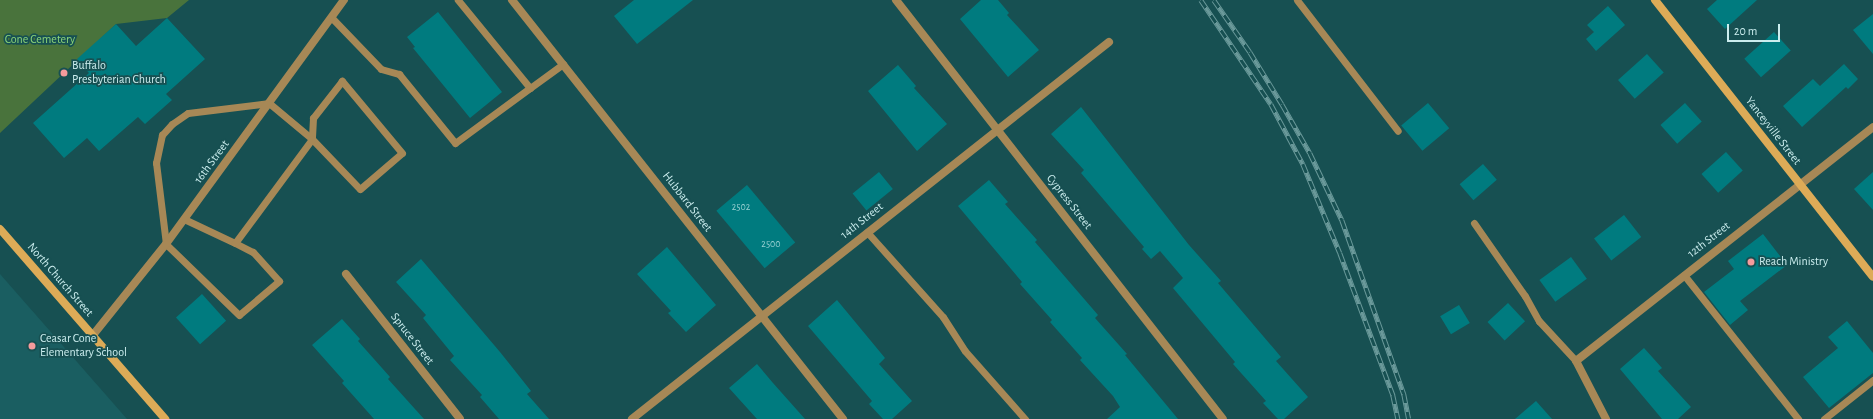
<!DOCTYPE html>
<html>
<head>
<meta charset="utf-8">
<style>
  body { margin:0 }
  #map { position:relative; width:1873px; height:419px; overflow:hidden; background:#175052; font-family:"Alegreya Sans",sans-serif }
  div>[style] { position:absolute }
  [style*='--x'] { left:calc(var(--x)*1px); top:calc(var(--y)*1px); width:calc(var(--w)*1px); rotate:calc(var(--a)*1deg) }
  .built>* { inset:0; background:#1a5e61 }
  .green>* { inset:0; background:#49733c }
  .building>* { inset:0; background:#007b7f; transform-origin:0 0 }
  .service>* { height:7px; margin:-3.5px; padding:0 3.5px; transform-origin:3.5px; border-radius:3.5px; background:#a78856 }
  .minor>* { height:8px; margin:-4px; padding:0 4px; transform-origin:4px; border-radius:4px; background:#a78856 }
  .tertiary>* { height:8px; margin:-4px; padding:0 4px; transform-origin:4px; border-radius:4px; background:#a78856 }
  .secondary>* { height:8px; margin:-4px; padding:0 4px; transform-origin:4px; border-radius:4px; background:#ddab57 }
  .rail>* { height:4.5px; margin-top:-2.25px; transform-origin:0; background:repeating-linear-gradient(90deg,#175052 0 9px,#6a999a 0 18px); box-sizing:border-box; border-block:1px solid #6a999a }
  .dots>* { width:11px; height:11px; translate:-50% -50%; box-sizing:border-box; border:2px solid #175052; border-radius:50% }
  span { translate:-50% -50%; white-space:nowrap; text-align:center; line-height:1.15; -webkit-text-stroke:3.5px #175052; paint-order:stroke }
  .number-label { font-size:10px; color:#98d0d2 }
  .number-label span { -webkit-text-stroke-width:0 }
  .park-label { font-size:12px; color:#8dd478 }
  .poi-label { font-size:12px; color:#cbedee }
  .left { translate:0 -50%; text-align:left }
  .street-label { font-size:12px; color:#cbedee }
  .scale { position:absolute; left:1727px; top:24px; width:53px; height:18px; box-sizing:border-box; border:2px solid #cbedee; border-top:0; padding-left:5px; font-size:12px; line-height:14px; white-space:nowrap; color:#cbedee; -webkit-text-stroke:3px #175052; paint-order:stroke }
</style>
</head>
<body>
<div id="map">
  <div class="built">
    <i style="clip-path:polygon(0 274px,127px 419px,0 419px)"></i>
  </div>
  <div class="green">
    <i style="clip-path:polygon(0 0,189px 0,167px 18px,116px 24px,0 133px)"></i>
  </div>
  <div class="building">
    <i style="clip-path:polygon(634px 0,693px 0,637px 44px,614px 16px)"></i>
    <i style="clip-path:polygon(981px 0,998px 0,1009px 13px,1007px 15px,1039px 50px,1008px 77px,960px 19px)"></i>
    <i style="clip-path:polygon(1717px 0,1757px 0,1725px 29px,1707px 9px)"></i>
    <i style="clip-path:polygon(1608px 6px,1625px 25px,1596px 51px,1586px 39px,1594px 32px,1587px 25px)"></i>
    <i style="clip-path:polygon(438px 12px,502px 92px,470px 118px,413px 48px,415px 47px,407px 37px)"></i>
    <i style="clip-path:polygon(1873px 14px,1873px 54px,1853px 30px)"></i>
    <i style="clip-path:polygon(167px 18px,205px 59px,166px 94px,172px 100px,145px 124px,138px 117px,99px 151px,87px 138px,64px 158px,33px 123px,89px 73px,77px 59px,116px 24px,136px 46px)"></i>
    <i style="left:1774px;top:32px;width:25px;height:40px;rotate:48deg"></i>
    <i style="left:1647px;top:54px;width:25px;height:39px;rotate:48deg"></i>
    <i style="clip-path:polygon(1844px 64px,1858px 79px,1848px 89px,1846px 87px,1802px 127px,1783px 106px,1813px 79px,1820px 86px)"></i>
    <i style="clip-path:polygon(898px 65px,916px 86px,914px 88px,947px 124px,917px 151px,868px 91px)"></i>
    <i style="left:1428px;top:103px;width:33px;height:35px;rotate:50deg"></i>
    <i style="left:1685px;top:103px;width:25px;height:33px;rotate:48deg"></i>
    <i style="clip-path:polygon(1081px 107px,1189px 245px,1221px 281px,1218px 283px,1281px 357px,1276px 361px,1308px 397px,1284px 419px,1278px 419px,1263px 403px,1266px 401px,1233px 364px,1235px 362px,1173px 288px,1183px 278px,1160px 251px,1151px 259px,1142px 249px,1144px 247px,1081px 173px,1084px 170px,1051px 134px)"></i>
    <i style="left:1726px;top:152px;width:25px;height:33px;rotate:48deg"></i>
    <i style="left:1483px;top:164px;width:21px;height:31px;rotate:49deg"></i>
    <i style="left:879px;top:172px;width:22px;height:34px;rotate:51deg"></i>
    <i style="clip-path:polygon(1873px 172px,1873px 210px,1854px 189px)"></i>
    <i style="clip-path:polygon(989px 180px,1008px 202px,1005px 204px,1037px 240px,1035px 242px,1098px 315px,1095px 318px,1127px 354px,1125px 355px,1178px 419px,1107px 419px,1120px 407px,1113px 396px,1080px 360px,1082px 358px,1050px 322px,1052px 320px,1020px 284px,1022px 282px,958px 206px)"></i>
    <i style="left:747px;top:185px;width:75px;height:40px;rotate:50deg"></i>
    <i style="left:1624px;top:215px;width:28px;height:38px;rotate:52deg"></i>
    <i style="clip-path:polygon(1763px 234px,1787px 265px,1740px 301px,1748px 310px,1730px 325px,1704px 292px,1734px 269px,1728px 261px)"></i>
    <i style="clip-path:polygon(667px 247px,716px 305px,686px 332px,668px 313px,671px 311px,637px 274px)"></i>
    <i style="left:1571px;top:257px;width:27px;height:39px;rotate:54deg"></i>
    <i style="clip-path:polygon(421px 259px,500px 352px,531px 391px,527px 394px,549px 419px,499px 419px,480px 397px,482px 395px,450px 360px,454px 356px,423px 318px,426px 315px,396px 282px)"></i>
    <i style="left:202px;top:294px;width:36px;height:35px;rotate:48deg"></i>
    <i style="clip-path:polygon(837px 300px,885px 358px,879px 364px,912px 401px,892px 419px,883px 419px,869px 404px,872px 401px,808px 326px)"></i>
    <i style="left:1508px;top:303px;width:25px;height:28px;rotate:47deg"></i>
    <i style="left:1459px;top:305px;width:21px;height:22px;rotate:59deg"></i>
    <i style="clip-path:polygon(342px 319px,360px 339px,358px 341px,390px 377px,388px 379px,424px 419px,374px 419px,342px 383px,344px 381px,312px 345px)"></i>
    <i style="clip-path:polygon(1847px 321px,1873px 353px,1873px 373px,1829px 408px,1803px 377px,1838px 348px,1828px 337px)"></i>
    <i style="clip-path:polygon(1644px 348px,1662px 368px,1658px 371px,1691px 407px,1678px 419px,1662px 419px,1620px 369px)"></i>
    <i style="clip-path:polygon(757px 364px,773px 383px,805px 419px,757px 419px,729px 388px)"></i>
    <i style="clip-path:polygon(1536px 401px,1552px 419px,1515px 419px)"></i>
  </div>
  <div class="service">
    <i style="--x:1297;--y:0;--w:165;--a:52.4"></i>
    <i style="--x:331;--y:17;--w:72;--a:46.1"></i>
    <i style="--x:381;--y:69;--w:19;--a:16"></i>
    <i style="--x:399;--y:74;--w:89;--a:50.9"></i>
    <i style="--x:455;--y:143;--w:93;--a:-36.3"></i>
    <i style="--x:530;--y:88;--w:114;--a:-129.3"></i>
    <i style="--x:530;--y:88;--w:41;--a:-36"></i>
    <i style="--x:184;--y:219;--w:56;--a:25.2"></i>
    <i style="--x:235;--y:243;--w:20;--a:27"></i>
    <i style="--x:253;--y:252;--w:39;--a:48"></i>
    <i style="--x:279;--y:281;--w:52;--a:139.6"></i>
    <i style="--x:239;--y:315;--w:102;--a:-135.8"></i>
    <i style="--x:166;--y:244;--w:82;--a:-97"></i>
    <i style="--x:156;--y:163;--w:29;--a:-78"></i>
    <i style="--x:162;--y:135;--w:15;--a:-48"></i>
    <i style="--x:172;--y:124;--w:19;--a:-35"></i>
    <i style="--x:188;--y:113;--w:82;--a:-7"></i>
    <i style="--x:269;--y:103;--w:56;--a:39.9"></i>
    <i style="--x:312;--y:139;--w:69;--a:46.2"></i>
    <i style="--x:360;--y:189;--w:55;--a:-40.6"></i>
    <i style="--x:402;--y:153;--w:94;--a:-129.8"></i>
    <i style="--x:342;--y:81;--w:47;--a:128.1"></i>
    <i style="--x:313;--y:118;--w:21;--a:93"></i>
    <i style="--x:312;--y:139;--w:129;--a:126.5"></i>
    <i style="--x:1474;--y:223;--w:89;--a:55.1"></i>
    <i style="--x:1525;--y:296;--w:29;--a:61"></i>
    <i style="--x:1539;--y:321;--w:54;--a:47.2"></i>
    <i style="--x:867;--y:232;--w:114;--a:48.2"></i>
    <i style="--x:943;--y:317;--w:40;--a:57.1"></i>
    <i style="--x:965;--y:351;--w:91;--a:48.6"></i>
    <i style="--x:1684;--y:275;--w:184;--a:51.6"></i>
    <i style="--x:1824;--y:419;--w:63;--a:-38.5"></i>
  </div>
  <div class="minor">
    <i style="--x:512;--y:0;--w:534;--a:51.69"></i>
    <i style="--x:896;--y:0;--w:531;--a:52.03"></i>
    <i style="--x:346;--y:274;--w:184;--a:51.8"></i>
    <i style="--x:632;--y:419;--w:608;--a:-38.32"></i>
    <i style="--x:1606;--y:419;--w:65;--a:-117.3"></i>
    <i style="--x:1576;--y:361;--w:378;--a:-38.2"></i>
  </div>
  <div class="tertiary">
    <i style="--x:93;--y:335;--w:117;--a:-51.3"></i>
    <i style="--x:166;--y:244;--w:302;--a:-53.9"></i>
  </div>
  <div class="secondary">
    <i style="--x:1655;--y:0;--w:352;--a:51.8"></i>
    <i style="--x:0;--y:229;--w:252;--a:49"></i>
  </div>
  <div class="rail">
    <i style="--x:1201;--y:0;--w:125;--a:56.1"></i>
    <i style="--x:1271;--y:104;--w:68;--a:61.9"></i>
    <i style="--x:1303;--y:164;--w:96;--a:67.4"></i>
    <i style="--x:1340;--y:253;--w:152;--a:69.5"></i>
    <i style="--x:1393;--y:395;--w:25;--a:78"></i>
    <i style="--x:1214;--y:0;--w:63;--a:55.3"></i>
    <i style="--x:1250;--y:52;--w:61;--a:58.4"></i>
    <i style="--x:1282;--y:104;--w:56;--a:60.3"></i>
    <i style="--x:1310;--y:153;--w:74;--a:64.5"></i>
    <i style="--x:1342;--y:220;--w:185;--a:70.4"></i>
    <i style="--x:1404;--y:394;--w:25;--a:79"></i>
  </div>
  <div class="dots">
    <i style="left:64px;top:73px;background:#f59b9c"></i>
    <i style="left:1751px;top:262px;background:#f59b9c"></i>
    <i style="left:32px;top:346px;background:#f59b9c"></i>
  </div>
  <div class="number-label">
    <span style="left:741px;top:208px">2502</span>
    <span style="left:771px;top:245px">2500</span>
  </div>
  <div class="park-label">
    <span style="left:40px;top:40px">Cone Cemetery</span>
  </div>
  <div class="poi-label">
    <span class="left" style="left:72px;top:73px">Buffalo<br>Presbyterian Church</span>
    <span class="left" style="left:1759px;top:262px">Reach Ministry</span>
    <span class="left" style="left:40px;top:346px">Ceasar Cone<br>Elementary School</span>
  </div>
  <div class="street-label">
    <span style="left:1773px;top:131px;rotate:52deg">Yanceyville Street</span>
    <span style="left:212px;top:162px;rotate:-54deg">16th Street</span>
    <span style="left:687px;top:202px;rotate:52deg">Hubbard Street</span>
    <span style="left:1069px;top:202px;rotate:52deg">Cypress Street</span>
    <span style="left:862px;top:221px;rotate:-38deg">14th Street</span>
    <span style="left:1709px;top:240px;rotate:-38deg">12th Street</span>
    <span style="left:60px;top:280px;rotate:49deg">North Church Street</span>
    <span style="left:412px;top:339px;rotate:52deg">Spruce Street</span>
  </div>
  <div class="scale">20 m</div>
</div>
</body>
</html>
